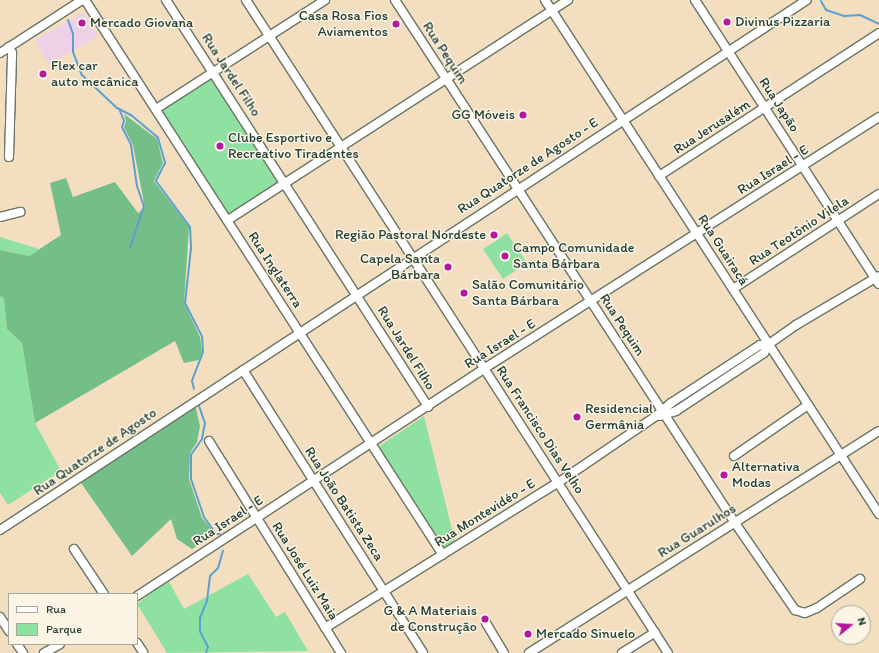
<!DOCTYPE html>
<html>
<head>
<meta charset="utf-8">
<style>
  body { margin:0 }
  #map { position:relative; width:879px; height:653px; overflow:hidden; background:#f3dec0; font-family:Itim,sans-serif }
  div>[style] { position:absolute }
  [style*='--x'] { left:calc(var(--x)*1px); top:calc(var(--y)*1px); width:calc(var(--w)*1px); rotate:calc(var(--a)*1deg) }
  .built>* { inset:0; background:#eed0e7; transform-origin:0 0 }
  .green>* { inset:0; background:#8fe1a1; transform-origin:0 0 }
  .forest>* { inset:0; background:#73bf87 }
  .stream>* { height:2px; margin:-1px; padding:0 1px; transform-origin:1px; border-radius:1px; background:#5ca0d1 }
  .roads { filter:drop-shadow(1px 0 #697565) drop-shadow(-1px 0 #697565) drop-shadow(0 1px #697565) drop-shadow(0 -1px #697565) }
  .minor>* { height:8px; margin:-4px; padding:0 4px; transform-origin:4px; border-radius:4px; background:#fff }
  .dots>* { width:11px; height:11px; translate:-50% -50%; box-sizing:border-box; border:2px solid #fcf5e5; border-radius:50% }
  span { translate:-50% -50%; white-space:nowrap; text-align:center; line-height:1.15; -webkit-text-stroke:3px #fcf5e5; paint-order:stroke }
  .poi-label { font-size:14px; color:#1f3d34 }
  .right { translate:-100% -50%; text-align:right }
  .left { translate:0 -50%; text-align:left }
  .street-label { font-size:14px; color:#1f3d34 }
  .legend { position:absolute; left:8px; top:593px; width:130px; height:52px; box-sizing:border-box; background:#fcf5e5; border:1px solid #a4ab9e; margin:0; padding:5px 7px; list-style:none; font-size:12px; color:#1f3d34 }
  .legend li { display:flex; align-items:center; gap:8px; height:20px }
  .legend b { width:20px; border:1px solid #a4ab9e }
  .north { position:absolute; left:831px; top:605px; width:40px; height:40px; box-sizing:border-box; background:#fcf5e5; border:1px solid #a4ab9e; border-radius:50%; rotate:72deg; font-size:11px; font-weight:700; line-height:16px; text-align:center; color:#1f3d34 }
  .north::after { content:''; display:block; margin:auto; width:14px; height:18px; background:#b5179e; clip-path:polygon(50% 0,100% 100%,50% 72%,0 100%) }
</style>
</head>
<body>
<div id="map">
  <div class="built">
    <i style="left:84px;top:12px;width:28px;height:57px;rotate:60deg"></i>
  </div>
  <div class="green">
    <i style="left:212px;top:76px;width:126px;height:62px;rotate:57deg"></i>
    <i style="left:507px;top:233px;width:36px;height:29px;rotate:56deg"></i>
    <i style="clip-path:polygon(0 237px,39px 249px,29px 256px,0 250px)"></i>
    <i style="clip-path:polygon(0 296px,4px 297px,7px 329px,22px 343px,35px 423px,61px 471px,8px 505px,0 493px)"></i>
    <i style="clip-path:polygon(424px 416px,455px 542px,443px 549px,378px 447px)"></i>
    <i style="clip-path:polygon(248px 574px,276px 617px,285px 612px,308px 651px,167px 653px,137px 604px,168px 580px,184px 609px)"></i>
  </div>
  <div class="forest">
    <i style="clip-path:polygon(124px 114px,157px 139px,163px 163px,154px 181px,189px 227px,184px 303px,200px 337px,202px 352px,199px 360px,184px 363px,175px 341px,35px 423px,22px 343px,7px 329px,4px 298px,0 296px,0 250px,29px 256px,61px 235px,50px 183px,66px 178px,73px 197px,115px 182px,138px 213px,145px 208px,133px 145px,124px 127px,126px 121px)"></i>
    <i style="clip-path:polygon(195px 404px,200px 426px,197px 442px,190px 453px,189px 479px,202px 518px,216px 534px,192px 549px,177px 539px,171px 519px,132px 556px,79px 480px)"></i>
  </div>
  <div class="stream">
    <i style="--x:821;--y:1;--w:10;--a:61"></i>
    <i style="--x:826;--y:10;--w:20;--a:18"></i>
    <i style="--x:845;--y:16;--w:15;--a:-4"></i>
    <i style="--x:860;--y:15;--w:21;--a:25"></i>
    <i style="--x:68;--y:20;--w:15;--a:70"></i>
    <i style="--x:73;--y:34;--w:18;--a:90"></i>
    <i style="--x:73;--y:52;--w:25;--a:69"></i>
    <i style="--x:82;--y:75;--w:48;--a:43.3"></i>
    <i style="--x:117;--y:108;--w:16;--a:27"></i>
    <i style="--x:131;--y:115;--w:35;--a:40"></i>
    <i style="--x:158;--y:138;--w:26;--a:74"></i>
    <i style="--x:165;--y:163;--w:20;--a:117"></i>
    <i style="--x:156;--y:181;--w:57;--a:53.5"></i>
    <i style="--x:190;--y:227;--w:21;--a:87"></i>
    <i style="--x:191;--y:248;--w:55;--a:96.2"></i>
    <i style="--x:185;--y:303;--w:38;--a:63"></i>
    <i style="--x:202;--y:337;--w:15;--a:86"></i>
    <i style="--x:203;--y:352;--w:31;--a:111"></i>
    <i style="--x:192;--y:381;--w:8;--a:76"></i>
    <i style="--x:120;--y:111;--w:11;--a:68"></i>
    <i style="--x:124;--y:121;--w:6;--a:108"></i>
    <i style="--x:122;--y:127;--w:20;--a:63"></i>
    <i style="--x:131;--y:145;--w:41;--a:81.7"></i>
    <i style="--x:137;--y:186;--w:21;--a:71"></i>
    <i style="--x:144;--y:206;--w:44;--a:108.4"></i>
    <i style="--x:198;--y:403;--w:21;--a:71"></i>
    <i style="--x:205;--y:423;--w:16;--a:101"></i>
    <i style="--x:202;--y:439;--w:19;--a:125"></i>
    <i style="--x:191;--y:455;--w:24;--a:90"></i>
    <i style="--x:191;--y:479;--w:40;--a:71.1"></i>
    <i style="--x:204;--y:517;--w:21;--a:55"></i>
    <i style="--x:216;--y:534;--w:4;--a:0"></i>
    <i style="--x:206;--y:653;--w:6;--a:-72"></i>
    <i style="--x:208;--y:647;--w:18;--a:-117"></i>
    <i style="--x:200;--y:631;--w:13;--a:-90"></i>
    <i style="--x:200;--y:618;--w:18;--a:-68"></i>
    <i style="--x:207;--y:601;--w:25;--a:-83"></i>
    <i style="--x:210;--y:576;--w:11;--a:-45"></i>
    <i style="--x:218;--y:568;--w:18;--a:-74"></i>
  </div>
  <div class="roads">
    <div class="minor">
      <i style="--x:85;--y:0;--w:660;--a:57.18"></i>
      <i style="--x:166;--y:0;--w:484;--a:57.2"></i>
      <i style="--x:246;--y:0;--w:777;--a:57.13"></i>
      <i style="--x:395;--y:0;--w:624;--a:56.97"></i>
      <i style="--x:735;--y:523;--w:106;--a:55.4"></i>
      <i style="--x:795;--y:610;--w:10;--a:17"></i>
      <i style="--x:805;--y:613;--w:13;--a:-23"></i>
      <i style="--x:817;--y:608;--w:52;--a:-34"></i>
      <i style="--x:545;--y:0;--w:613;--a:56.98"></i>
      <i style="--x:695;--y:0;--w:338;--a:57.1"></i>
      <i style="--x:0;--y:53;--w:98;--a:-32.9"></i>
      <i style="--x:156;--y:109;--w:201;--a:-32.8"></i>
      <i style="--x:9;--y:157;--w:104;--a:-88.3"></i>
      <i style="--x:12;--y:53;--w:7;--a:-117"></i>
      <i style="--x:659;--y:176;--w:262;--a:-33"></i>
      <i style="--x:0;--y:217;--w:21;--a:-14"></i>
      <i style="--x:228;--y:220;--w:405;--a:-32.9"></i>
      <i style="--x:733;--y:289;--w:174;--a:-33.1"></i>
      <i style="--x:243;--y:370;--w:335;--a:57.5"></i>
      <i style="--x:660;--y:416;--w:17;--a:-17"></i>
      <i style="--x:676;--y:411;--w:105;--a:-33.4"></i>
      <i style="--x:764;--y:353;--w:10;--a:-61"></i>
      <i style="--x:209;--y:441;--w:250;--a:58.1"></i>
      <i style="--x:734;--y:456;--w:90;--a:-34.6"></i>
      <i style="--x:0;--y:530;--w:965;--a:-33.3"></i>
      <i style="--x:74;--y:549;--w:54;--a:56.3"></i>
      <i style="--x:137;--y:596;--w:416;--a:-33.2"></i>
      <i style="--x:485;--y:368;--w:467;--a:-32.5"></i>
      <i style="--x:0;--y:617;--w:17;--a:57"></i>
      <i style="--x:486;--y:623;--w:35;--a:59"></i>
      <i style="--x:325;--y:628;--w:276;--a:-32"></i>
      <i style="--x:559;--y:482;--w:117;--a:-34.2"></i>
      <i style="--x:656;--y:416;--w:20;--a:-41"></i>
      <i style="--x:671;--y:403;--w:106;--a:-33.1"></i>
      <i style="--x:760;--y:345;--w:9;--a:-6"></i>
      <i style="--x:769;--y:344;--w:33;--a:-35"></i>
      <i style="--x:796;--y:325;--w:96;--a:-30.6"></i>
      <i style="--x:137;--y:643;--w:11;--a:56"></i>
      <i style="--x:17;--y:644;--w:11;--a:56"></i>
      <i style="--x:44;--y:653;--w:18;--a:-29"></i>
      <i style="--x:529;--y:653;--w:414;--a:-32.4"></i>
      <i style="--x:622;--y:653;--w:39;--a:-32"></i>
    </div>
  </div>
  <div class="dots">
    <i style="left:727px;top:22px;background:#b5179e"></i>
    <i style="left:82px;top:23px;background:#b5179e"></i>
    <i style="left:396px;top:24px;background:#b5179e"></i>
    <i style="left:43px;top:74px;background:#b5179e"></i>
    <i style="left:523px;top:115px;background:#b5179e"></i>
    <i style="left:220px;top:146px;background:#b5179e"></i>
    <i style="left:494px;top:235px;background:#b5179e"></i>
    <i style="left:505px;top:256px;background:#b5179e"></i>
    <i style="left:448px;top:267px;background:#b5179e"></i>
    <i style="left:464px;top:293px;background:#b5179e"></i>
    <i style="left:577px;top:417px;background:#b5179e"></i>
    <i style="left:724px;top:475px;background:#b5179e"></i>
    <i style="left:485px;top:619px;background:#b5179e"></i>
    <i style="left:528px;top:634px;background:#b5179e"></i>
  </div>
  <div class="poi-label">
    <span class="right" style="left:388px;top:24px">Casa Rosa Fios<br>Aviamentos</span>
    <span class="left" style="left:735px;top:22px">Divinus Pizzaria</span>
    <span class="left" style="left:90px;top:23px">Mercado Giovana</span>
    <span class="left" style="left:51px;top:74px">Flex car<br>auto mecânica</span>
    <span class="right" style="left:515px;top:115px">GG Móveis</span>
    <span class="left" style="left:228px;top:146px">Clube Esportivo e<br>Recreativo Tiradentes</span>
    <span class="right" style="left:486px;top:235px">Região Pastoral Nordeste</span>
    <span class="left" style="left:513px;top:256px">Campo Comunidade<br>Santa Bárbara</span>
    <span class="right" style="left:440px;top:267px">Capela Santa<br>Bárbara</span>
    <span class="left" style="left:472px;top:293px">Salão Comunitário<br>Santa Bárbara</span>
    <span class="left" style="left:585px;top:417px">Residencial<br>Germânia</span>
    <span class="left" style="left:732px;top:475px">Alternativa<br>Modas</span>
    <span class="right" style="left:477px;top:619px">G &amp; A Materiais<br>de Construção</span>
    <span class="left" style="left:536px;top:634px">Mercado Sinuelo</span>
  </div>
  <div class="street-label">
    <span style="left:445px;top:53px;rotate:57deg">Rua Pequim</span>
    <span style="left:231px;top:75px;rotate:57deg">Rua Jardel Filho</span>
    <span style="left:779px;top:105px;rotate:57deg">Rua Japão</span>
    <span style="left:712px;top:127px;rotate:-33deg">Rua Jerusalém</span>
    <span style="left:528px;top:166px;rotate:-33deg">Rua Quatorze de Agosto - E</span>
    <span style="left:773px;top:170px;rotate:-32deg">Rua Israel - E</span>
    <span style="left:799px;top:231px;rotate:-33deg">Rua Teotônio Vilela</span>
    <span style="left:723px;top:250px;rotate:57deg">Rua Guairacá</span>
    <span style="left:275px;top:270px;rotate:57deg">Rua Inglaterra</span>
    <span style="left:622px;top:325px;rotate:57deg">Rua Pequim</span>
    <span style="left:500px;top:344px;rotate:-32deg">Rua Israel - E</span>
    <span style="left:406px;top:348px;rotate:58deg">Rua Jardel Filho</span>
    <span style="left:540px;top:430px;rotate:57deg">Rua Francisco Dias Velho</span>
    <span style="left:95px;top:452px;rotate:-34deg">Rua Quatorze de Agosto</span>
    <span style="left:344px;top:504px;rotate:57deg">Rua João Batista Zeca</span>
    <span style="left:485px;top:513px;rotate:-32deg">Rua Montevidéo - E</span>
    <span style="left:228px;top:521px;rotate:-33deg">Rua Israel - E</span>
    <span style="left:697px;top:531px;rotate:-32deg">Rua Guarulhos</span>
    <span style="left:305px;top:571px;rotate:58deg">Rua José Luiz Maia</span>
  </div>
  <ul class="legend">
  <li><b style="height:5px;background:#fff"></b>Rua</li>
  <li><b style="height:11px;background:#8fe1a1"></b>Parque</li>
  </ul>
  <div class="north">N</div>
</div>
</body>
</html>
